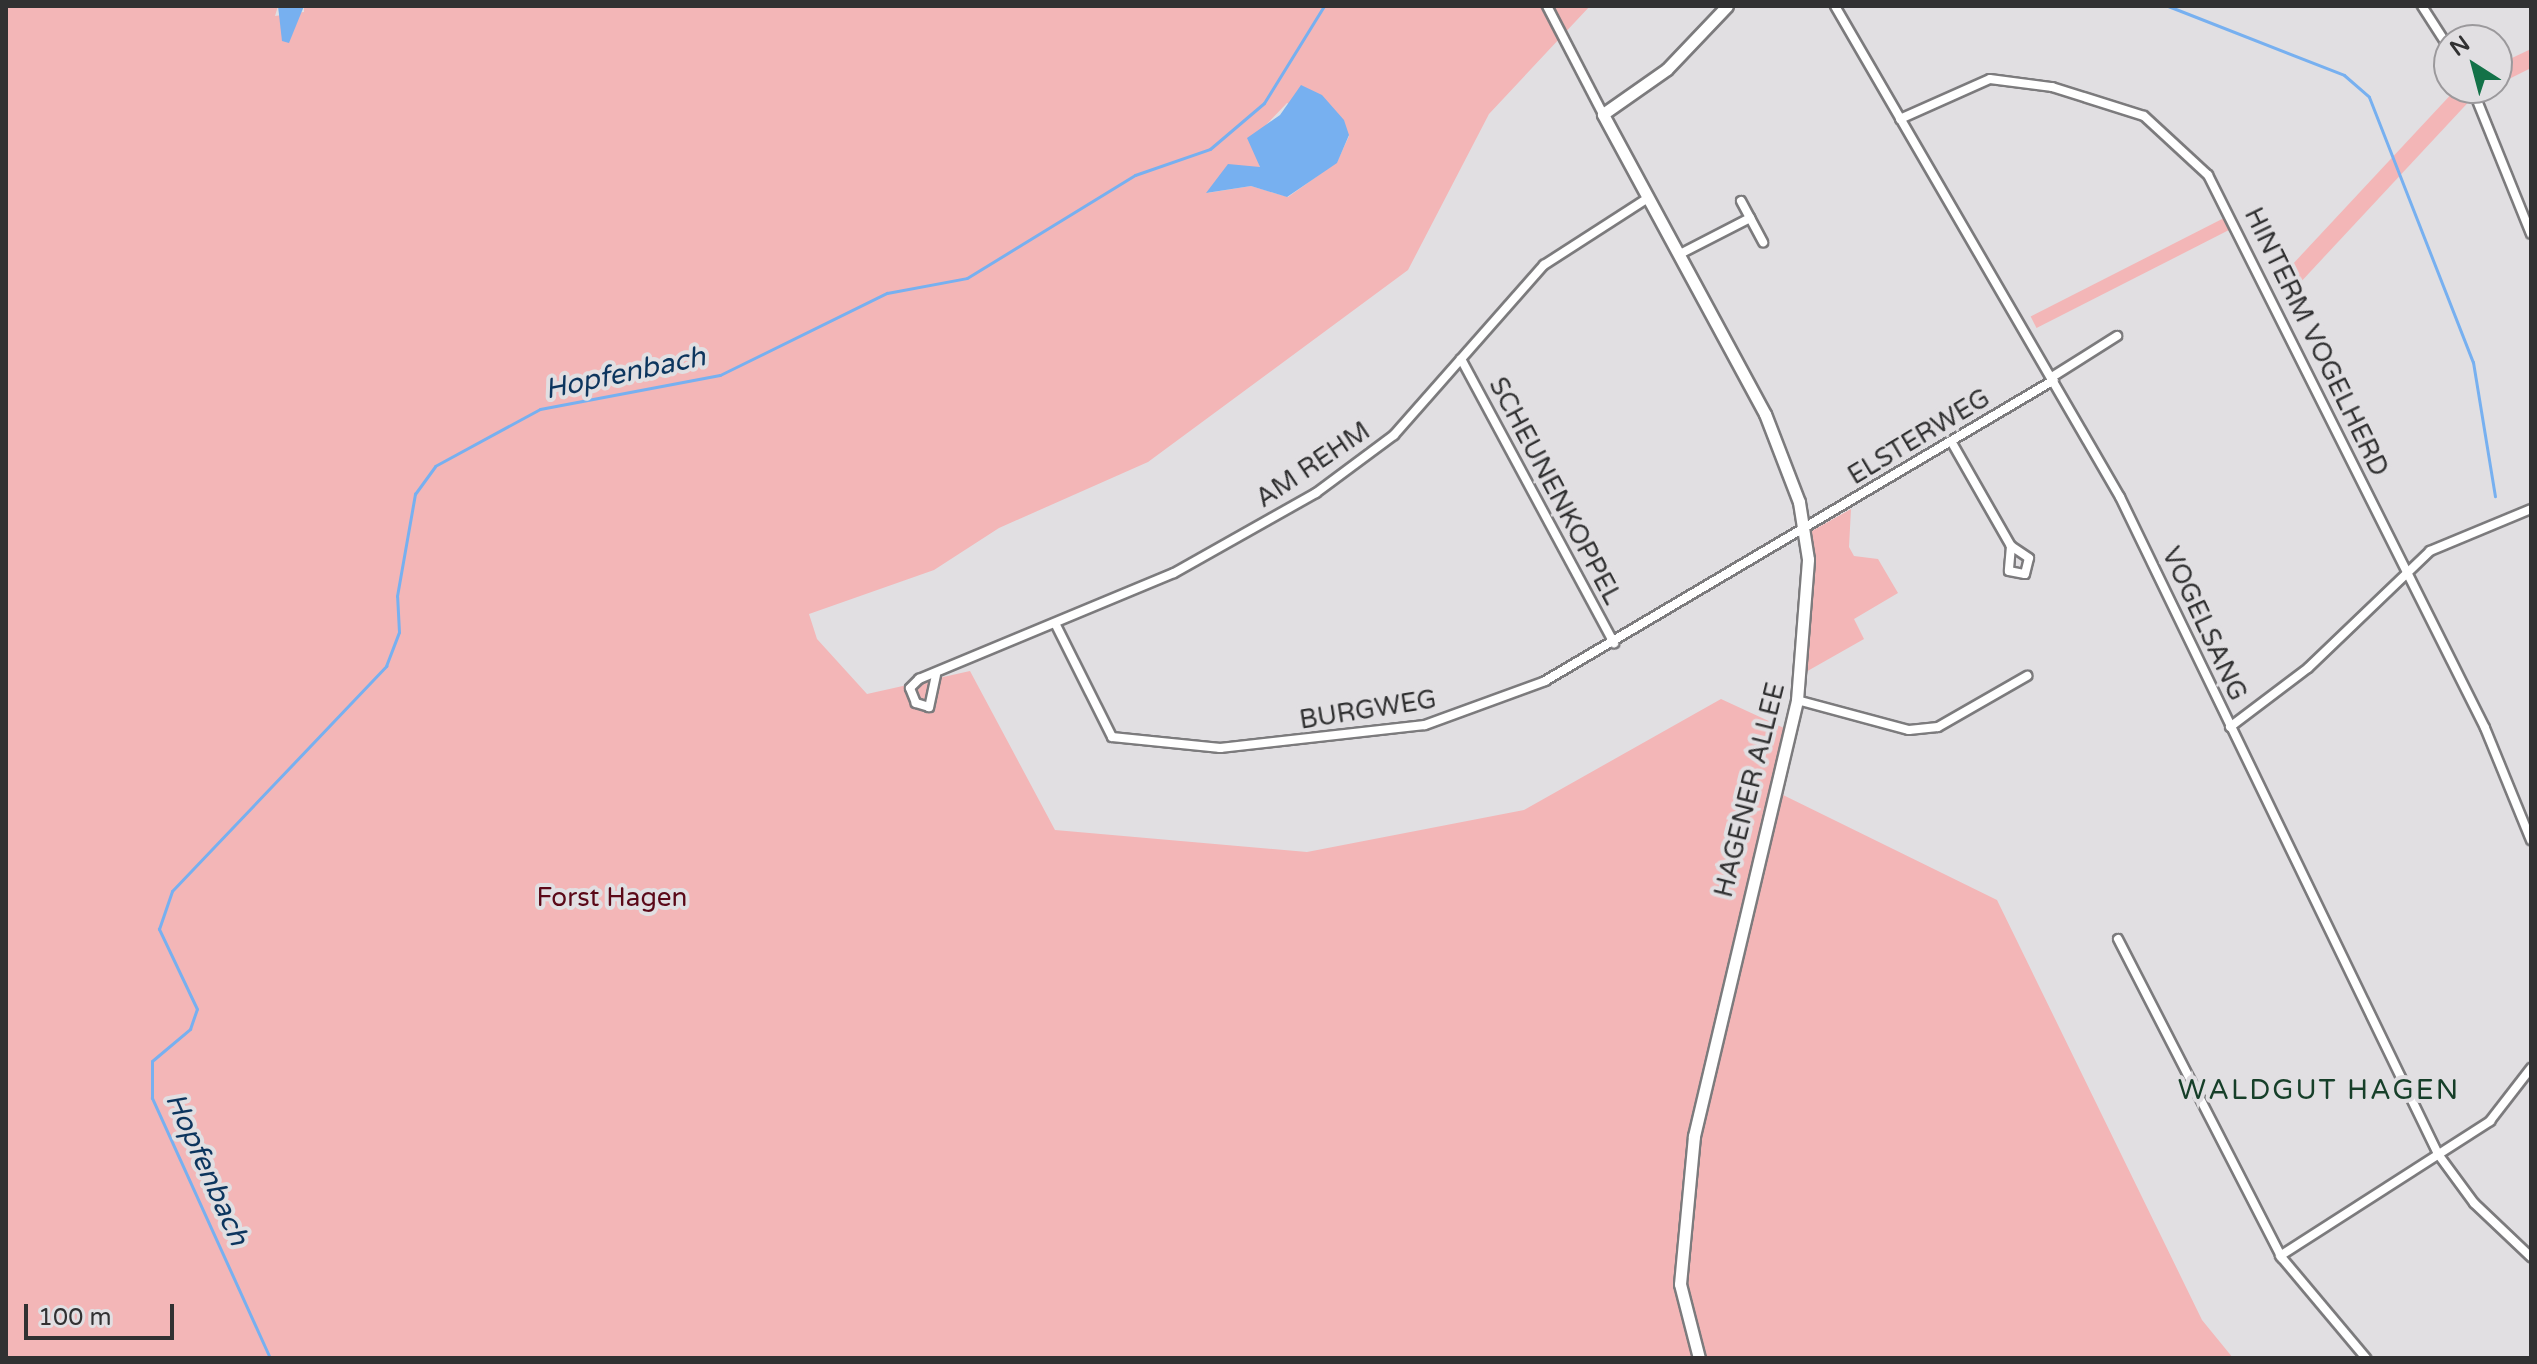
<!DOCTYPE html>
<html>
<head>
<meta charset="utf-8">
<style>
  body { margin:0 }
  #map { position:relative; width:2537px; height:1364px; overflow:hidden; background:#e1dfe2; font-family:"Varela Round",sans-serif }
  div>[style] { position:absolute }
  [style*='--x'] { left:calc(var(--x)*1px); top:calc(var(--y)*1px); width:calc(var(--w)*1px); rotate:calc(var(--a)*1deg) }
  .green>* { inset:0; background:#f3b6b7; transform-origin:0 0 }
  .water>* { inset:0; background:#77b0f0 }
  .stream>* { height:3px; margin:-1.5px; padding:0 1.5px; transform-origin:1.5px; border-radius:1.5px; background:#77b0f0 }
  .roads { filter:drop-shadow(2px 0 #7c7b7d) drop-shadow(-2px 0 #7c7b7d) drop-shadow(0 2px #7c7b7d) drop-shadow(0 -2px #7c7b7d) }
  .street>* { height:8px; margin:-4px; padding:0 4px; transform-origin:4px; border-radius:4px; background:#fff }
  .secondary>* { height:11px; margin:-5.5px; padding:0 5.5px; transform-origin:5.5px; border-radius:5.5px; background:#fff }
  span { translate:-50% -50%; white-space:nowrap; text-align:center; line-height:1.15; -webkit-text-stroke:8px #e1dfe2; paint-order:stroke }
  .street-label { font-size:26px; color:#313132 }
  .park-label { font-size:26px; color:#5b0918 }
  .water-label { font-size:28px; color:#0c355e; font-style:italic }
  .neighbourhood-label { font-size:28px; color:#163f29; letter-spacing:2px }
  .frame { position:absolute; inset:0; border:8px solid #313132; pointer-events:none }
  .north { position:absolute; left:2433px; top:24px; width:80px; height:80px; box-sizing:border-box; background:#e1dfe2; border:2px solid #9b999c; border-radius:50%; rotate:324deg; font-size:22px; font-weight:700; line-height:32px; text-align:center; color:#313132 }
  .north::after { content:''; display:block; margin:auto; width:28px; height:36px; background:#137248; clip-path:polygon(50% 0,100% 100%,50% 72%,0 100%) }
  .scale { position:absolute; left:24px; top:1304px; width:150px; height:36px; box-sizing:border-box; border:4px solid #313132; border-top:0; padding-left:10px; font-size:24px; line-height:28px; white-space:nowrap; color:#313132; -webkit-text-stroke:6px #e1dfe2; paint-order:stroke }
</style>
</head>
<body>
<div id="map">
  <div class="green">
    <i style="clip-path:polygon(evenodd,6px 6px,278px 6px,275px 16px,304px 12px,304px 6px,1590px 6px,1489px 114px,1408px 270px,1148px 462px,999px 528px,934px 570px,809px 614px,817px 639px,867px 694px,970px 671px,1055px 830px,1307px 852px,1524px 810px,1721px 699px,1786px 729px,1771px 789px,1997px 900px,2202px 1320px,2233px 1358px,6px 1358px,6px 6px,1287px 103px,1349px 136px,1337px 162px,1288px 197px,1251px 186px,1207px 193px,1260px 167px,1255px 152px,1265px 126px,1287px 103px)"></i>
    <i style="clip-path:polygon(2531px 49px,2531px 68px,2497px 85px,2497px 65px)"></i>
    <i style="left:2457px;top:88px;width:18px;height:247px;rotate:43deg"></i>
    <i style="left:2224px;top:218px;width:13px;height:217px;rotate:63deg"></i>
    <i style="clip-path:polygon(1851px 509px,1849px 547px,1854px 556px,1878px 559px,1898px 593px,1854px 619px,1864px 639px,1804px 673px,1810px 532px)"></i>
  </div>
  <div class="water">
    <i style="clip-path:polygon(278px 6px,304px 6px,289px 43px,282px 41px)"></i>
    <i style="clip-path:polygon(1301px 85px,1322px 95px,1344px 120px,1349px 135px,1337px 163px,1287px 197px,1251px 186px,1206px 193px,1228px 164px,1260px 167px,1247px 138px,1280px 115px)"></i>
  </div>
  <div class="stream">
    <i style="--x:2168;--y:6;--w:189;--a:21.4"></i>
    <i style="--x:2344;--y:75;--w:33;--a:41"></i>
    <i style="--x:2369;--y:97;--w:285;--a:68.6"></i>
    <i style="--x:2473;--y:362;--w:136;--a:80.7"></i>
    <i style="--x:270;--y:1358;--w:286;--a:-114.4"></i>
    <i style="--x:152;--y:1098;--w:37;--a:-90"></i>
    <i style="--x:152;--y:1061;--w:50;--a:-40.1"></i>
    <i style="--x:190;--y:1029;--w:21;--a:-71"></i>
    <i style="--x:197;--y:1009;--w:89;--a:-115.4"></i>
    <i style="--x:159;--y:929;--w:40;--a:-71.1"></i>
    <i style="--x:172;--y:891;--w:311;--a:-46.4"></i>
    <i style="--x:386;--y:666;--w:36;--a:-69"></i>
    <i style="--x:399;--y:632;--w:36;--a:-93"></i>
    <i style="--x:397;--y:596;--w:104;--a:-80"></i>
    <i style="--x:415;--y:494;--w:34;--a:-54"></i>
    <i style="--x:435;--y:466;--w:119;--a:-28.5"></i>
    <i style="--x:540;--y:409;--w:183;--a:-10.7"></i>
    <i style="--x:720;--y:375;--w:186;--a:-26.2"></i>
    <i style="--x:887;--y:293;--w:81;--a:-10.6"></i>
    <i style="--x:967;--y:278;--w:197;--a:-31.5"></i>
    <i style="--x:1135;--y:175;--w:79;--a:-19.1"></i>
    <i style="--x:1210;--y:149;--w:71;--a:-40.4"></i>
    <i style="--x:1264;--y:103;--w:114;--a:-58.3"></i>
  </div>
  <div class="roads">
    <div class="street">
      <i style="--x:1547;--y:6;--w:122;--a:62.6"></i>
      <i style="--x:1835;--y:6;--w:568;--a:59.87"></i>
      <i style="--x:2120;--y:497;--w:730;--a:64.17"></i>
      <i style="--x:2438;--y:1154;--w:61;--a:53.7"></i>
      <i style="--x:2474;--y:1203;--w:79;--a:43.5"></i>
      <i style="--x:2422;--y:6;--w:50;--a:57.3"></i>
      <i style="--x:2472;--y:88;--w:157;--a:68"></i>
      <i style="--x:1900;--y:119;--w:98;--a:-24"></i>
      <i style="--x:1990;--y:79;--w:63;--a:7.4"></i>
      <i style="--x:2052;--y:87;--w:96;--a:17.5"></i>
      <i style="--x:2144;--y:116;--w:87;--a:42.7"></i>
      <i style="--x:2208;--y:175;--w:618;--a:63.39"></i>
      <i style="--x:2485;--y:728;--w:121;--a:67.7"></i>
      <i style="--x:1741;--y:201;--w:47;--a:61.8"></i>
      <i style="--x:1680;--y:254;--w:79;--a:-27.2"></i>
      <i style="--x:1461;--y:359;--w:323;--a:61.7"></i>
      <i style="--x:2052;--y:377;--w:77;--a:-32.2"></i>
      <i style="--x:1951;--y:441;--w:121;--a:60.3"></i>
      <i style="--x:2011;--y:546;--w:25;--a:95"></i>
      <i style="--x:2009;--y:571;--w:16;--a:11"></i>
      <i style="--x:2025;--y:574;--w:16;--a:-76"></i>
      <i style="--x:2029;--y:558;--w:22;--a:-146"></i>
      <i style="--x:1056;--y:625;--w:125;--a:63.4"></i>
      <i style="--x:1112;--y:737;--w:109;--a:5.8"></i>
      <i style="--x:1220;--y:748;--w:206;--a:-6.4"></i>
      <i style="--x:1425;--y:725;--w:128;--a:-20.1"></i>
      <i style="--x:1545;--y:681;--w:591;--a:-30.6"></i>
      <i style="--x:936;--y:675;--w:33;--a:102"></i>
      <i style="--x:929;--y:707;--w:14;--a:-163"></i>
      <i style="--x:916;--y:703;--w:16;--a:-112"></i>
      <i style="--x:910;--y:688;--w:13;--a:-45"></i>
      <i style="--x:919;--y:679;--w:276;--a:-22.6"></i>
      <i style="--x:1174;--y:573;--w:163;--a:-29.4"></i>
      <i style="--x:1316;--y:493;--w:97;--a:-36.6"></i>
      <i style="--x:1394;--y:435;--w:227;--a:-48.6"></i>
      <i style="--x:1544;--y:265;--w:124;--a:-32.8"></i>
      <i style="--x:1797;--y:700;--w:116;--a:15"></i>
      <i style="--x:1909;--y:730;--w:29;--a:-6"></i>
      <i style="--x:1938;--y:727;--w:103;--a:-29.8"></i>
      <i style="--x:2230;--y:727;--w:98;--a:-37.1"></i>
      <i style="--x:2308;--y:668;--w:169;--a:-43.8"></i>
      <i style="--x:2430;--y:551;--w:109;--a:-22.6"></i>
      <i style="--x:2118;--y:939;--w:359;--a:62.8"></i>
      <i style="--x:2282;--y:1258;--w:131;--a:50"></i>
      <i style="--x:2280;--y:1256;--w:250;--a:-32.7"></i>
      <i style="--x:2490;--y:1121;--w:67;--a:-52.3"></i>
    </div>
    <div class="secondary">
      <i style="--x:1699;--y:1358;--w:76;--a:-104.4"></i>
      <i style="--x:1680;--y:1284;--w:149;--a:-84.6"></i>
      <i style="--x:1694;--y:1136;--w:448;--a:-76.7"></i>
      <i style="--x:1797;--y:700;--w:141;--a:-85.5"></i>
      <i style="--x:1808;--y:559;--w:58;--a:-99"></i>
      <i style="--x:1799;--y:502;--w:94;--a:-111.1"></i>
      <i style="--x:1765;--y:414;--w:341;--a:-118.4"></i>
      <i style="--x:1603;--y:114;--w:78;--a:-35.1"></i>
      <i style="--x:1667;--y:69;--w:87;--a:-46.4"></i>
    </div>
  </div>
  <div class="street-label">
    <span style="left:2316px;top:342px;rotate:64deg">HINTERM VOGELHERD</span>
    <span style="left:1919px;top:437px;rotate:-31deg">ELSTERWEG</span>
    <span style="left:1313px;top:465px;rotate:-34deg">AM REHM</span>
    <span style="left:1555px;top:491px;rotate:62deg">SCHEUNENKOPPEL</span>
    <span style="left:2204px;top:624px;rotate:65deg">VOGELSANG</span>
    <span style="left:1368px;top:710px;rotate:-9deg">BURGWEG</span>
    <span style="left:1750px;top:790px;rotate:-76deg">HAGENER ALLEE</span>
  </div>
  <div class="park-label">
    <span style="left:612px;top:898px">Forst Hagen</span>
  </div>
  <div class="water-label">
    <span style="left:625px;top:373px;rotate:-12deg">Hopfenbach</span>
    <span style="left:207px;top:1169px;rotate:66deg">Hopfenbach</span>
  </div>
  <div class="neighbourhood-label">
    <span style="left:2319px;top:1090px">WALDGUT HAGEN</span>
  </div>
  <div class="frame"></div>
  <div class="north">N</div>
  <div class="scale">100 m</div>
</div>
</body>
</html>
